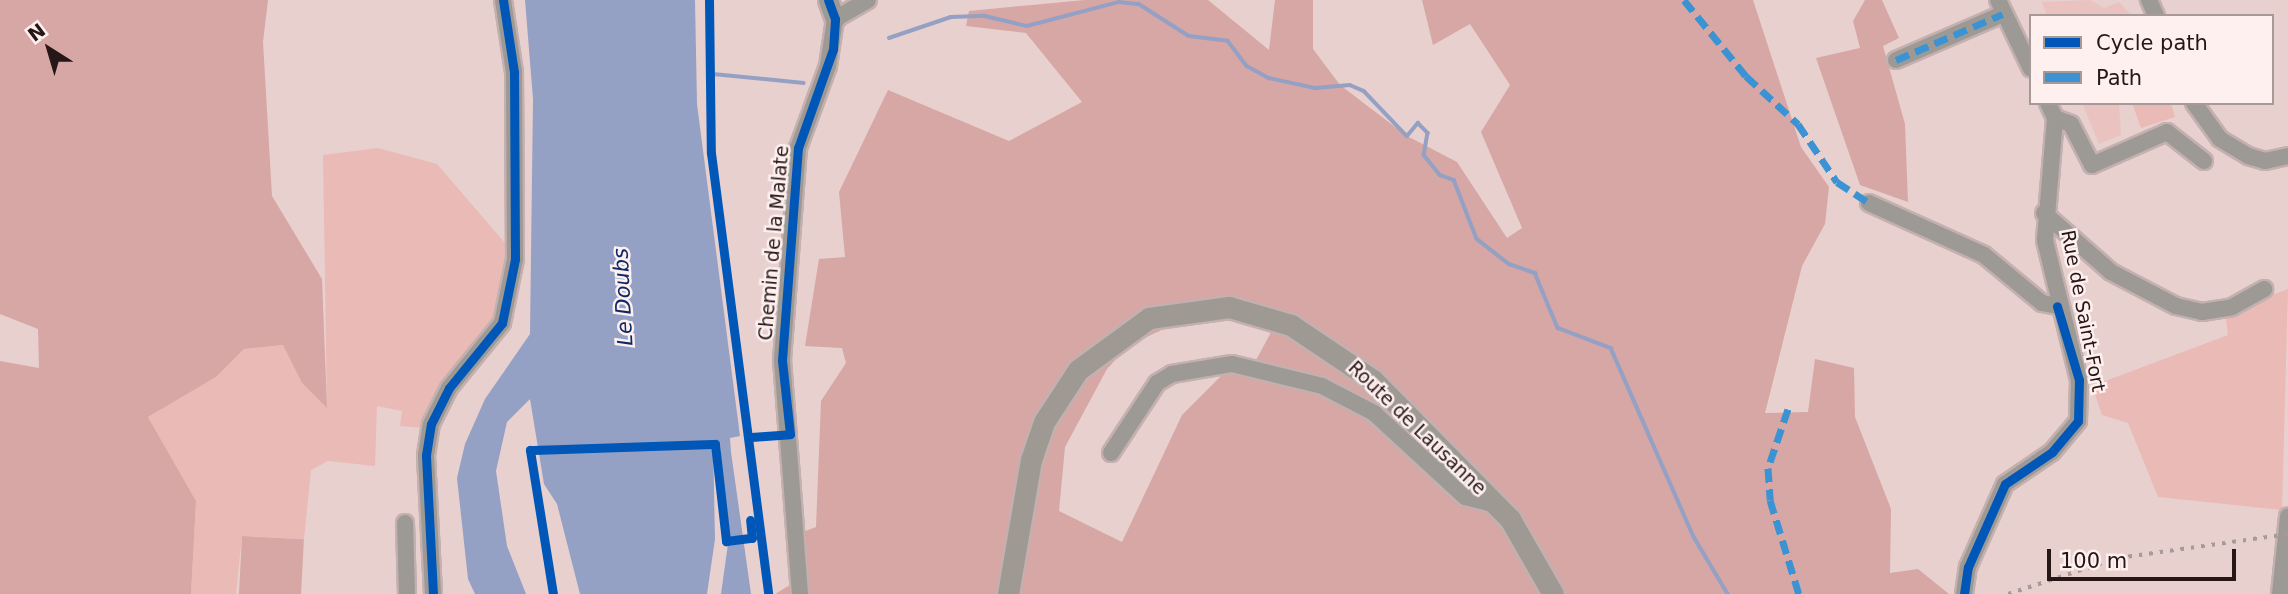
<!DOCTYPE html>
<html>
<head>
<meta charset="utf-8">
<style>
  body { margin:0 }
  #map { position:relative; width:2288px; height:594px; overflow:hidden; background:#e8d0ce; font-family:"DejaVu Sans",sans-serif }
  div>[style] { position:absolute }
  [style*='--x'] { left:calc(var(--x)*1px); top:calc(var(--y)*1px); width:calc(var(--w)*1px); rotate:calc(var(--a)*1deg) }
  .built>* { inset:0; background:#eac3c1 }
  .green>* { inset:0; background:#eabab7 }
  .forest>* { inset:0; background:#d6a7a4; transform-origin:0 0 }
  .water>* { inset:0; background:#94a0c4 }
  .stream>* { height:3.5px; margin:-1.75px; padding:0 1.75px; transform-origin:1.75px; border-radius:1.75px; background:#94a0c4 }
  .roads { filter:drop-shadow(2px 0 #c3b0af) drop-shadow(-2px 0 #c3b0af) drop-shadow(0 2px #c3b0af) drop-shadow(0 -2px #c3b0af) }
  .minor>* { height:16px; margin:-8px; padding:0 8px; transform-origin:8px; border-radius:8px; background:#9d9995 }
  .tertiary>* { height:19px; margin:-9.5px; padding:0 9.5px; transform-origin:9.5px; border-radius:9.5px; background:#9d9995 }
  .secondary>* { height:21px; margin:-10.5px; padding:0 10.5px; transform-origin:10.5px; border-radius:10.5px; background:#9f9994 }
  .rail>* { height:3.5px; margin-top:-1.75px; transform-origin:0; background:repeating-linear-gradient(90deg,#a79a98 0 3.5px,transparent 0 10.5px) }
  .quiet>* { height:7px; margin-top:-3.5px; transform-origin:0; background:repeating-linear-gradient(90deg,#3b93d4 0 14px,transparent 0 21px) }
  .cycleway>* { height:9px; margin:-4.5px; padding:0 4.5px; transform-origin:4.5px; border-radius:4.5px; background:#0057b8 }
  span { translate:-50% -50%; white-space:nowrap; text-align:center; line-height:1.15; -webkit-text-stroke:5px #fdf0ef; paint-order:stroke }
  .street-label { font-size:19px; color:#261616 }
  .water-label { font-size:21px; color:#0b2966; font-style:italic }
  .legend { position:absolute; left:2029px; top:14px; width:245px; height:91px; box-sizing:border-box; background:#fdf0ef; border:2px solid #a79998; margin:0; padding:9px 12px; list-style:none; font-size:21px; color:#261616 }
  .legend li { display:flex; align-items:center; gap:14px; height:35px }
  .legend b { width:35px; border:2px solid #a79998 }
  .north { position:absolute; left:14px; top:14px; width:70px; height:70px; -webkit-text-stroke:5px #fdf0ef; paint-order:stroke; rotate:323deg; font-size:19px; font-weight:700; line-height:28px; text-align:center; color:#261616 }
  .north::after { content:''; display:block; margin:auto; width:24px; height:32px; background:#261616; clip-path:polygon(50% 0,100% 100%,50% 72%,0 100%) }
  .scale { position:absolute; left:2047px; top:549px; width:189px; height:32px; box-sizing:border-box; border:4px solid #261616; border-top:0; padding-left:9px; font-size:21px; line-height:24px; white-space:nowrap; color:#261616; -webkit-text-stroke:5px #fdf0ef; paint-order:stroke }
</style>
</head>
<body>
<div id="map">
  <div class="built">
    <i style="clip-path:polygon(2090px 0,2104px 8px,2119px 2px,2132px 16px,2047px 16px,2042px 2px)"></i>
    <i style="clip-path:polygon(2082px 103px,2119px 103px,2121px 135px,2099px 144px)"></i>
  </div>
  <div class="green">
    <i style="clip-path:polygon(2132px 103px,2171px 103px,2175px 117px,2141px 128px)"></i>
    <i style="clip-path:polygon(378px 148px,437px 164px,511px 250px,496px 319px,443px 383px,425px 428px,400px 426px,402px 411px,377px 406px,375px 466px,328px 461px,311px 470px,304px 539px,242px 536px,236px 594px,191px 594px,196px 501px,148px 417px,216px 377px,244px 349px,284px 345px,302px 383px,327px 407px,323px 155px)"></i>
    <i style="clip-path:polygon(2288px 289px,2282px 510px,2158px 497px,2128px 423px,2102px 415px,2092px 386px,2228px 335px,2225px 313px)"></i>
  </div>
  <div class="forest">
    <i style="clip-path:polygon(0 0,268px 0,263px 42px,272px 196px,322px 279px,327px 408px,302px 383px,283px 345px,244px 349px,216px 377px,148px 417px,196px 501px,191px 594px,0 594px,0 361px,39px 368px,38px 329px,0 314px)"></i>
    <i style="clip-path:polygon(evenodd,1085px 0,1208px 0,1269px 50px,1275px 0,1313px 0,1313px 49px,1340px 85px,1407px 136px,1457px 162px,1507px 238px,1522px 228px,1481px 132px,1510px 85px,1470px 24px,1433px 45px,1422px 0,1753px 0,1801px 147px,1829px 187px,1825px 224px,1802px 266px,1765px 413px,1808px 412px,1815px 359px,1854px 368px,1855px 417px,1891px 509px,1890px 573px,1918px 569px,1949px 594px,775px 594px,805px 576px,800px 533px,816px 527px,821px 401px,846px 363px,842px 348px,805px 346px,819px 259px,845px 257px,839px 192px,888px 90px,1009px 141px,1082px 102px,1026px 33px,966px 26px,969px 11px,1085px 0,1224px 316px,1275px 325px,1248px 375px,1225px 372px,1182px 415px,1122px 542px,1059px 511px,1065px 447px,1107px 369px,1129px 345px,1177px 323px,1224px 316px)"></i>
    <i style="clip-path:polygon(1865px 0,1882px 0,1899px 38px,1883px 46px,1905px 124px,1908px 202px,1860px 185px,1816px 58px,1860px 48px,1853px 21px)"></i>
    <i style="left:242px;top:536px;width:62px;height:58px;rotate:3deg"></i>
  </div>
  <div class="water">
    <i style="clip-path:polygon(525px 0,695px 0,697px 104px,740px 436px,730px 438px,731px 452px,751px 594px,721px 594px,728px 544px,720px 443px,713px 441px,715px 539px,707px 594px,580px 594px,557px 504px,544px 484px,530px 399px,507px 422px,496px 471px,507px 546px,526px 594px,475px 594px,468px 579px,457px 478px,465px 444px,485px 399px,530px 334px,533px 99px)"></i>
  </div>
  <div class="stream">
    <i style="--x:889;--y:38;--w:65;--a:-18.7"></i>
    <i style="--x:951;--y:17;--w:34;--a:-2"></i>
    <i style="--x:985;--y:16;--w:43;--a:13.4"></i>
    <i style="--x:1027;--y:26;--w:95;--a:-14.6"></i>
    <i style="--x:1119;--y:2;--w:20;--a:6"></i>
    <i style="--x:1139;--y:4;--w:59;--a:32.6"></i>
    <i style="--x:1189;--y:36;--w:39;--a:7"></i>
    <i style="--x:1228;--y:41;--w:31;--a:53"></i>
    <i style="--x:1247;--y:66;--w:25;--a:29"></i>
    <i style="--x:1269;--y:78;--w:47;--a:12.3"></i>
    <i style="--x:1315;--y:88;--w:35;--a:-5"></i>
    <i style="--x:1350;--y:85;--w:15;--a:23"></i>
    <i style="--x:1364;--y:91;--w:62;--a:46.3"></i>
    <i style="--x:1407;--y:136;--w:17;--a:-50"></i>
    <i style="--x:1418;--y:123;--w:14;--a:45"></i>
    <i style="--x:1428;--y:133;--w:22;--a:100"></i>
    <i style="--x:1424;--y:155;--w:26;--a:51"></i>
    <i style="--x:1440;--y:175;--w:15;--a:20"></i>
    <i style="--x:1454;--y:180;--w:63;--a:68.7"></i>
    <i style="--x:1477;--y:239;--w:41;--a:38"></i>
    <i style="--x:1509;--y:264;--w:28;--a:19"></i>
    <i style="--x:1535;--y:273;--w:60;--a:67.3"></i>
    <i style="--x:1558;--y:328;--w:57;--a:20.7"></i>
    <i style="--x:1611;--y:348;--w:206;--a:66.3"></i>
    <i style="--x:1694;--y:537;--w:66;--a:59.2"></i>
    <i style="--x:713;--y:74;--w:91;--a:5.6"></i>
  </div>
  <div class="roads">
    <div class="minor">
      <i style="--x:1998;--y:0;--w:76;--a:64.4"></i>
      <i style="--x:2149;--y:0;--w:17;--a:66"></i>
      <i style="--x:1896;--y:60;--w:116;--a:-23.3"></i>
      <i style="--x:2194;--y:103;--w:44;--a:54.2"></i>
      <i style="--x:2220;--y:139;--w:33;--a:31"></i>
      <i style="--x:2248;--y:156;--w:18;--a:16"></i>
      <i style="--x:2265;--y:161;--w:24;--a:-12"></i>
      <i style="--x:2055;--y:118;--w:17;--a:21"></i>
      <i style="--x:2071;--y:124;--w:46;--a:62.9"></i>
      <i style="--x:2092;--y:165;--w:82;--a:-23.7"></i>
      <i style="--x:2167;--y:132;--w:47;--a:38.1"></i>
      <i style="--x:1869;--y:203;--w:126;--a:24.3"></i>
      <i style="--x:1984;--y:255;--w:75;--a:39.6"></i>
      <i style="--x:2042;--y:303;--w:15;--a:11"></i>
      <i style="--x:2044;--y:213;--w:89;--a:41.4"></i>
      <i style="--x:2111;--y:272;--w:73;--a:27.6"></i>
      <i style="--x:2176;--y:306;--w:27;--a:13"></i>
      <i style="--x:2202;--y:312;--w:30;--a:-9"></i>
      <i style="--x:2232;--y:307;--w:37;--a:-29"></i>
      <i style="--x:1111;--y:453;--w:84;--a:-56.7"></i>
      <i style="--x:1157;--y:383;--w:17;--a:-31"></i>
      <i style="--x:1172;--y:374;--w:61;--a:-9.5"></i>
      <i style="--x:1232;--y:364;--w:93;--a:13.7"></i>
      <i style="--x:1322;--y:386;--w:59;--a:27.4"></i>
      <i style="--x:1374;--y:413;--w:124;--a:42.7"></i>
      <i style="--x:1465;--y:497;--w:33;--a:14"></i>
      <i style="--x:405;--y:523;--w:71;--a:88.4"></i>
      <i style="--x:433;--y:594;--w:139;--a:-92.9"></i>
      <i style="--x:426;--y:455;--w:31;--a:-81"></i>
      <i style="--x:431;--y:424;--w:40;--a:-63.4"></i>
      <i style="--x:449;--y:388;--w:84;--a:-50.8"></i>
      <i style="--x:502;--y:323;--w:65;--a:-78.5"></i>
      <i style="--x:515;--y:259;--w:187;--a:-90.3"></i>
      <i style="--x:514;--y:72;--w:73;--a:-98.7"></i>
      <i style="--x:800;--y:594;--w:235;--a:-94.4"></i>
      <i style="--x:782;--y:360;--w:213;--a:-85.7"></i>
      <i style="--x:798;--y:148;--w:87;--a:-69.9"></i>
      <i style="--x:828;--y:66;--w:48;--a:-81.5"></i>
      <i style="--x:835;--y:19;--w:38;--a:-30"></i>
      <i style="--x:1964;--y:594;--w:27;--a:-82"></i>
      <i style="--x:1968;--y:567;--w:91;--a:-66"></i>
      <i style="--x:2005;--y:484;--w:57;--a:-34.2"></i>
      <i style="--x:2052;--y:452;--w:40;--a:-50"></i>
      <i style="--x:2078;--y:421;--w:41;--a:-88.6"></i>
      <i style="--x:2079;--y:380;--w:144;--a:-103.7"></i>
      <i style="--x:2045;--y:240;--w:122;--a:-85.3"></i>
      <i style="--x:2055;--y:118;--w:17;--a:-115"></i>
      <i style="--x:2280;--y:594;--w:78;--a:-84.1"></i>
    </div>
    <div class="tertiary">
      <i style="--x:828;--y:0;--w:20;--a:70"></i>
    </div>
    <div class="secondary">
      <i style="--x:1008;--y:594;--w:136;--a:-80.3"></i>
      <i style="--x:1031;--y:460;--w:40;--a:-71.1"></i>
      <i style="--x:1044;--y:422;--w:62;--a:-56.8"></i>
      <i style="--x:1078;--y:370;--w:88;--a:-36.2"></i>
      <i style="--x:1149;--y:318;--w:81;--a:-7.8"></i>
      <i style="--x:1229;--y:307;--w:65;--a:16.2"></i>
      <i style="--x:1291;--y:325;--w:99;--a:33.9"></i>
      <i style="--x:1373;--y:380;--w:195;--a:45.4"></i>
      <i style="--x:1510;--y:519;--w:86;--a:60.2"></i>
    </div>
  </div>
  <div class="rail">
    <i style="--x:2008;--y:594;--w:116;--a:-18.1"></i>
    <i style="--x:2118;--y:558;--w:172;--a:-8"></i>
  </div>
  <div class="quiet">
    <i style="--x:1684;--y:0;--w:98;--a:50.8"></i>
    <i style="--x:1746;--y:76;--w:71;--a:42.7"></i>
    <i style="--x:1798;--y:124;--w:70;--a:56.1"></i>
    <i style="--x:1837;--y:182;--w:38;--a:33"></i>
    <i style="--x:1896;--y:60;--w:116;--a:-23.3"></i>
    <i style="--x:1788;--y:409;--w:62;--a:108.7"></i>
    <i style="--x:1768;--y:468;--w:32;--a:86"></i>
    <i style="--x:1770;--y:500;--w:98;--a:72.9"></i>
  </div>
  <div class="cycleway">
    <i style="--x:709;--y:0;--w:153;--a:89.3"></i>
    <i style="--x:711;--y:153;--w:445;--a:82.6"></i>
    <i style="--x:751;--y:437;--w:39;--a:-4"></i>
    <i style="--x:790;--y:434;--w:74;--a:-96.2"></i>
    <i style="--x:782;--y:360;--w:213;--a:-85.7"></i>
    <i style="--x:798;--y:148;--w:105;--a:-70.5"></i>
    <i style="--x:833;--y:49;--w:30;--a:-86"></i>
    <i style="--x:835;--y:19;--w:20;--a:-110"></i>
    <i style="--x:433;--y:594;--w:139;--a:-92.9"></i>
    <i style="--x:426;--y:455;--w:31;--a:-81"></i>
    <i style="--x:431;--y:424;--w:40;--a:-63.4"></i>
    <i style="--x:449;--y:388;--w:84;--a:-50.8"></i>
    <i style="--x:502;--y:323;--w:65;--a:-78.5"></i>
    <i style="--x:515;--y:259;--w:187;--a:-90.3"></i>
    <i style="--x:514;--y:72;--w:73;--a:-98.7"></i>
    <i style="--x:553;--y:594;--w:146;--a:-99.1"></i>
    <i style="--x:530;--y:450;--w:185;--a:-1.9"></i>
    <i style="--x:715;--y:444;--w:98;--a:83.5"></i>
    <i style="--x:726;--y:541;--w:26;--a:-7"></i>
    <i style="--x:752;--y:538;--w:18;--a:-96"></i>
    <i style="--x:1964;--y:594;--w:27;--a:-82"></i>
    <i style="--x:1968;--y:567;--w:91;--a:-66"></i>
    <i style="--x:2005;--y:484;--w:57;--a:-34.2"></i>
    <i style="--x:2052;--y:452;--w:40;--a:-50"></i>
    <i style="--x:2078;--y:421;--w:41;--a:-88.6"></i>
    <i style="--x:2079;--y:380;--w:77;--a:-106.6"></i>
  </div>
  <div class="street-label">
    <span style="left:774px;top:243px;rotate:-85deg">Chemin de la Malate</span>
    <span style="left:2083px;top:311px;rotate:79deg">Rue de Saint-Fort</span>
    <span style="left:1417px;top:428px;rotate:44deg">Route de Lausanne</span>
  </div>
  <div class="water-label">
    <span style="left:623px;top:297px;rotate:-93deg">Le Doubs</span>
  </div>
  <ul class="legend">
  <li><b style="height:9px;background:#0057b8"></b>Cycle path</li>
  <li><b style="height:9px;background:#3b93d4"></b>Path</li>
  </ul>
  <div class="north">N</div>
  <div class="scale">100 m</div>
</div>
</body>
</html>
